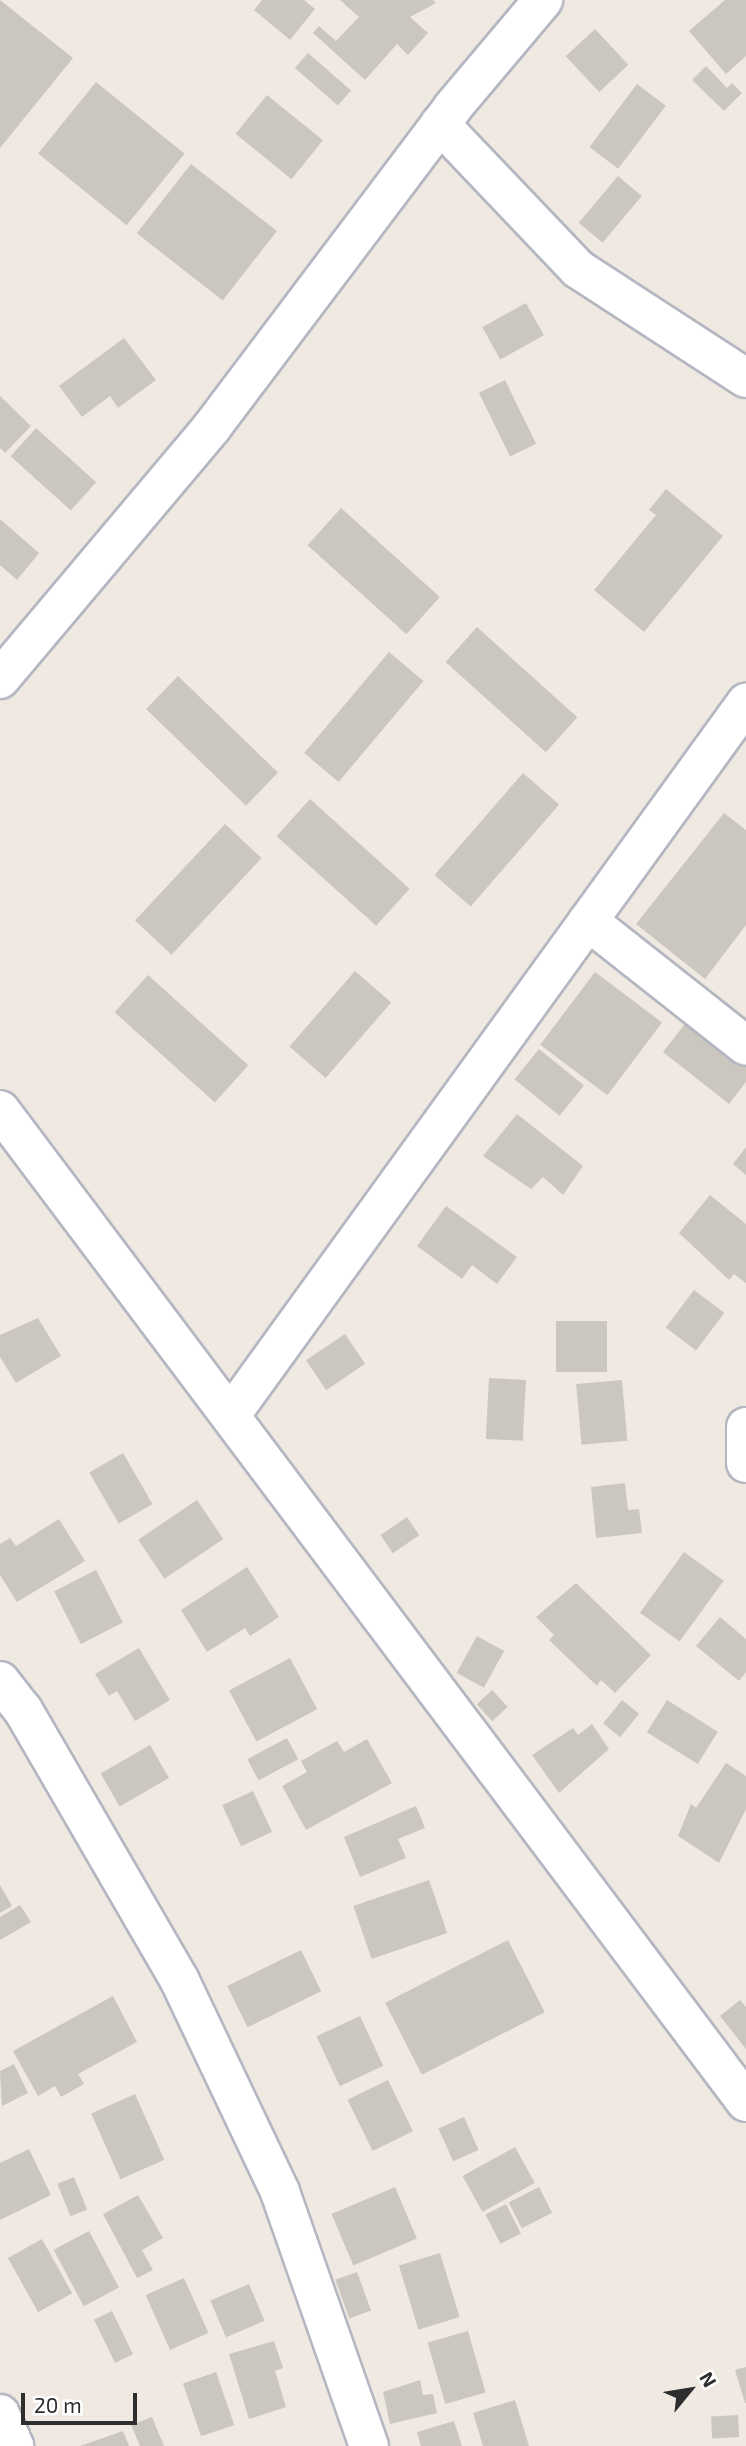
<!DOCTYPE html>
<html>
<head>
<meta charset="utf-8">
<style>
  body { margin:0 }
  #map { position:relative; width:746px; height:2446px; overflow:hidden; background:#efe9e1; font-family:"Exo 2",sans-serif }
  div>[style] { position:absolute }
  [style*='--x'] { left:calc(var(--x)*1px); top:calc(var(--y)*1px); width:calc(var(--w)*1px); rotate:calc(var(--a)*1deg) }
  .building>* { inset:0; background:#cbc7bf; transform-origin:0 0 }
  .roads { filter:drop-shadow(2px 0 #b4b7c1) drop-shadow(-2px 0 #b4b7c1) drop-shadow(0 2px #b4b7c1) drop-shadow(0 -2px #b4b7c1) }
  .minor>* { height:38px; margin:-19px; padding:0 19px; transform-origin:19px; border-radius:19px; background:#fff }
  span { translate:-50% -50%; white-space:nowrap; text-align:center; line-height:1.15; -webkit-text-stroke:5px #fff; paint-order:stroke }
  .north { position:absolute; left:655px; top:2355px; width:70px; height:70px; -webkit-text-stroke:5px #fff; paint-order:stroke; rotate:60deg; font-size:19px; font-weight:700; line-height:28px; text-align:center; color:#2e2e2e }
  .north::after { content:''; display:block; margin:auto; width:24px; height:32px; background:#2e2e2e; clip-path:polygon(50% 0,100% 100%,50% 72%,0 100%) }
  .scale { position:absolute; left:21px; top:2393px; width:116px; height:32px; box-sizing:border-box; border:4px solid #2e2e2e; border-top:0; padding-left:9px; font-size:21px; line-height:24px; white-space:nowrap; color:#2e2e2e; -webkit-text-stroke:5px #fff; paint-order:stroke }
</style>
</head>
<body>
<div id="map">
  <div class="building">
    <i style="clip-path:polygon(0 0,73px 58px,0 148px)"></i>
    <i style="clip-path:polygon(262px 0,304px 0,315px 9px,290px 40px,254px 10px)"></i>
    <i style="clip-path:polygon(340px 0,433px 0,436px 3px,410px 17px,428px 33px,408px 55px,397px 44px,365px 80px,313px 33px,319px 26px,336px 41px,359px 17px)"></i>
    <i style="clip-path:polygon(725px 0,746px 0,746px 56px,726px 74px,689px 31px)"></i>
    <i style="left:595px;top:29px;width:49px;height:40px;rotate:47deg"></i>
    <i style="left:308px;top:53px;width:57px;height:20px;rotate:41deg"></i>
    <i style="clip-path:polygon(706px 66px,727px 88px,732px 83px,742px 93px,724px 111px,692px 80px)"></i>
    <i style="left:96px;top:82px;width:114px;height:92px;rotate:39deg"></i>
    <i style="left:637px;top:84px;width:36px;height:79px;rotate:37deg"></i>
    <i style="left:267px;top:95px;width:72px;height:50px;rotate:39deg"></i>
    <i style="left:191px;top:164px;width:109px;height:88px;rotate:38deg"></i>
    <i style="left:618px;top:176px;width:31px;height:61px;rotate:40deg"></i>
    <i style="left:526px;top:303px;width:37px;height:50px;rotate:61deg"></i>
    <i style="clip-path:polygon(124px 338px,156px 380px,118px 408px,110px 396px,82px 417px,59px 386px)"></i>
    <i style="left:505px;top:380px;width:71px;height:29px;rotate:64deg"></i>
    <i style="clip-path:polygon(0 396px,31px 426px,5px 453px,0 448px)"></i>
    <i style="left:36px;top:428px;width:81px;height:38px;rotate:42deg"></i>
    <i style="clip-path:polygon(666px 489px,723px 536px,644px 632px,594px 590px,656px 515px,649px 510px)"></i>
    <i style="left:341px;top:508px;width:133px;height:50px;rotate:42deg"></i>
    <i style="clip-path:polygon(0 519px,39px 553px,17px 580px,0 565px)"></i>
    <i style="left:477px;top:627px;width:135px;height:47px;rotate:42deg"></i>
    <i style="left:389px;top:652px;width:45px;height:132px;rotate:40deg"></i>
    <i style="left:178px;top:676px;width:139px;height:46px;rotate:44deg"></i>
    <i style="left:523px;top:773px;width:48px;height:135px;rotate:41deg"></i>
    <i style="left:310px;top:799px;width:134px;height:50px;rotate:42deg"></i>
    <i style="clip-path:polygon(724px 813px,746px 830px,746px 925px,705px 979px,636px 924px)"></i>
    <i style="left:225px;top:824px;width:50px;height:132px;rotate:43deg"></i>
    <i style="left:355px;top:971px;width:48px;height:100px;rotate:41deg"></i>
    <i style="left:595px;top:972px;width:84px;height:91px;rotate:37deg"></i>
    <i style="left:148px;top:975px;width:135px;height:50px;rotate:42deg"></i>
    <i style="clip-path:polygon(688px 1020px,746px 1066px,746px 1082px,729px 1104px,663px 1052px)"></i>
    <i style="left:539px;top:1049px;width:58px;height:39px;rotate:39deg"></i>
    <i style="clip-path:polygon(517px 1114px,583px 1166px,563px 1195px,543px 1177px,531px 1189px,483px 1156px)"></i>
    <i style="clip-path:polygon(746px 1147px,746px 1175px,733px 1164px)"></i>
    <i style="clip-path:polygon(710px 1195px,746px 1224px,746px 1283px,734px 1274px,729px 1280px,679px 1233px)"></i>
    <i style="clip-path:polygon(446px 1206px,517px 1257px,497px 1284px,472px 1265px,462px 1279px,417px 1246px)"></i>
    <i style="left:694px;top:1290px;width:38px;height:47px;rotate:37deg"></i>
    <i style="clip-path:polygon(38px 1318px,61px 1356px,16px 1383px,0 1357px,0 1335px)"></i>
    <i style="left:556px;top:1321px;width:51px;height:51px"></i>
    <i style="left:345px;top:1334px;width:36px;height:47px;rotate:56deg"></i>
    <i style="left:489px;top:1378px;width:37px;height:61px;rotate:3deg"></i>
    <i style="left:622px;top:1380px;width:61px;height:46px;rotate:85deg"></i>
    <i style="left:123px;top:1453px;width:59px;height:39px;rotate:60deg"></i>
    <i style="clip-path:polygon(625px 1483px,628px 1510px,639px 1509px,642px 1533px,596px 1538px,591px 1487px)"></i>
    <i style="left:197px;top:1500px;width:47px;height:71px;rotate:56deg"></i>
    <i style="left:407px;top:1517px;width:22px;height:32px;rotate:56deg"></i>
    <i style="clip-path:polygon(59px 1519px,85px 1561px,17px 1602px,0 1575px,0 1544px,10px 1538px,16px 1546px)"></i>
    <i style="left:684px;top:1552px;width:49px;height:75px;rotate:36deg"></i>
    <i style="clip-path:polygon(247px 1567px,279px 1617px,250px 1636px,245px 1628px,207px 1652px,181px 1610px)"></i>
    <i style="left:96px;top:1570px;width:59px;height:47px;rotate:63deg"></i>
    <i style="clip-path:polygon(576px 1583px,651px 1655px,615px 1693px,601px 1680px,597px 1686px,549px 1640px,554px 1635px,536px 1617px)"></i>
    <i style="clip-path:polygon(720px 1617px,746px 1639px,746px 1672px,739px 1681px,696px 1646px)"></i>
    <i style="left:477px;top:1636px;width:31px;height:42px;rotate:29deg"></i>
    <i style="clip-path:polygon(139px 1648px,170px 1700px,135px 1721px,117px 1691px,109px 1696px,95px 1674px)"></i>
    <i style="left:290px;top:1658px;width:58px;height:69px;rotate:62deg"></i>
    <i style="left:492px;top:1690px;width:23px;height:21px;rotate:47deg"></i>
    <i style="left:622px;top:1700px;width:22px;height:30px;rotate:39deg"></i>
    <i style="left:667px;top:1700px;width:60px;height:38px;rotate:32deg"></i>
    <i style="clip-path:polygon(592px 1724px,609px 1749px,559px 1793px,532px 1755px,573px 1728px,578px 1735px)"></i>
    <i style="left:287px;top:1738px;width:24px;height:45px;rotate:62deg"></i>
    <i style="clip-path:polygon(367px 1739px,392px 1783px,306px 1830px,282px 1786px,307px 1772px,301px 1761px,337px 1741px,344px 1752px)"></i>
    <i style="left:150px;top:1745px;width:38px;height:57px;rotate:60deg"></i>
    <i style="clip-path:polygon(726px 1763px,746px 1776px,746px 1809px,719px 1863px,678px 1836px,691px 1804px,696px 1808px)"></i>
    <i style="left:253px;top:1791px;width:45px;height:34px;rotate:65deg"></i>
    <i style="clip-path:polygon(416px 1806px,425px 1828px,398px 1839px,406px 1858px,360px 1877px,344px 1837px)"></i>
    <i style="left:429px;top:1880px;width:56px;height:80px;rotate:71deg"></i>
    <i style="clip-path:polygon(0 1885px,12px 1906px,0 1913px)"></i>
    <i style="clip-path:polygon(20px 1905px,31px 1922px,0 1940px,0 1917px)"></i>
    <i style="left:508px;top:1940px;width:81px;height:138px;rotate:63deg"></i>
    <i style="left:301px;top:1950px;width:46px;height:82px;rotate:64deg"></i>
    <i style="clip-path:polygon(113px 1996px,137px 2042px,78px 2074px,84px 2084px,61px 2097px,55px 2086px,38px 2096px,13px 2051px)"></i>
    <i style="clip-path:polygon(740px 2000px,746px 2007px,746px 2049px,720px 2016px)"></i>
    <i style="left:360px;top:2016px;width:55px;height:48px;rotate:65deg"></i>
    <i style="clip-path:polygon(14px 2064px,28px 2093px,2px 2106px,0 2071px)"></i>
    <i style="left:388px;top:2080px;width:57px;height:45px;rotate:64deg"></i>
    <i style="left:135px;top:2094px;width:72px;height:48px;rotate:66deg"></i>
    <i style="left:464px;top:2117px;width:36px;height:28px;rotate:66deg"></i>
    <i style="left:515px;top:2147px;width:41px;height:60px;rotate:61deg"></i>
    <i style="clip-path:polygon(29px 2149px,51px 2195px,0 2220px,0 2163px)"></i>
    <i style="left:74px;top:2177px;width:35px;height:18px;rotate:68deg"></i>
    <i style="left:395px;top:2187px;width:56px;height:69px;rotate:67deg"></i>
    <i style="left:539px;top:2187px;width:29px;height:34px;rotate:63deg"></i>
    <i style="clip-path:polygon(138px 2195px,163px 2238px,142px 2250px,153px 2270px,137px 2278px,103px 2214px)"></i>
    <i style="left:506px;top:2204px;width:33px;height:23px;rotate:63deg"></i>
    <i style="left:89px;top:2231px;width:64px;height:40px;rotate:62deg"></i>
    <i style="left:42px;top:2239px;width:62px;height:39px;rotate:61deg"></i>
    <i style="left:440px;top:2253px;width:67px;height:43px;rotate:73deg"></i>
    <i style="left:357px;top:2272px;width:41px;height:23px;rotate:70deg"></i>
    <i style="left:184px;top:2278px;width:60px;height:42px;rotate:66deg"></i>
    <i style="left:249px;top:2284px;width:40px;height:42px;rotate:67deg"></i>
    <i style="left:112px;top:2311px;width:48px;height:20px;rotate:64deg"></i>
    <i style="left:468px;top:2331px;width:64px;height:42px;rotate:74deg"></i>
    <i style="clip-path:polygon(274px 2341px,283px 2368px,275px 2371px,286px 2407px,249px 2419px,229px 2354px)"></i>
    <i style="clip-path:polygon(746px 2367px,746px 2403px,745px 2403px,735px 2370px)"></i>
    <i style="left:216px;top:2372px;width:56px;height:35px;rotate:71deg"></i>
    <i style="clip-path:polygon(420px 2380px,423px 2395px,433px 2394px,437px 2413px,390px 2424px,383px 2392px)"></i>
    <i style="clip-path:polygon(515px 2400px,529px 2446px,483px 2446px,473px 2413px)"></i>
    <i style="left:738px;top:2415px;width:22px;height:27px;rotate:87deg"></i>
    <i style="clip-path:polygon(152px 2417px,164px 2446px,140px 2446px,131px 2425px)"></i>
    <i style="clip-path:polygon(454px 2421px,462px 2446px,421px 2446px,417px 2432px)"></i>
    <i style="clip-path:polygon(123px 2431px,129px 2446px,80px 2446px)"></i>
  </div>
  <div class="roads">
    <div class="minor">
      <i style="--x:440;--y:124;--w:200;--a:46.4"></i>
      <i style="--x:578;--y:269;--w:200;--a:33"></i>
      <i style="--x:0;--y:679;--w:329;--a:-49.9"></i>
      <i style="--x:212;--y:427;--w:401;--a:-53"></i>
      <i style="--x:453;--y:107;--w:140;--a:-49.9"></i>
      <i style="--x:588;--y:921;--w:201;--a:38.3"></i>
      <i style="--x:0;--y:1110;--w:1241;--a:53.06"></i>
      <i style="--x:232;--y:1413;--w:877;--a:-54.1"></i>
      <i style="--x:746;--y:1427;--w:36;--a:90"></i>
      <i style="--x:0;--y:1681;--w:37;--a:52"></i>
      <i style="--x:23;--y:1710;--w:313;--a:59.9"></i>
      <i style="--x:180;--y:1981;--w:233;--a:64.6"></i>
      <i style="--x:280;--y:2192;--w:269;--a:70.7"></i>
      <i style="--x:0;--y:2414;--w:35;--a:66"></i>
    </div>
  </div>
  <div class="north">N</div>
  <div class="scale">20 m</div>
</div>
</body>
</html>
